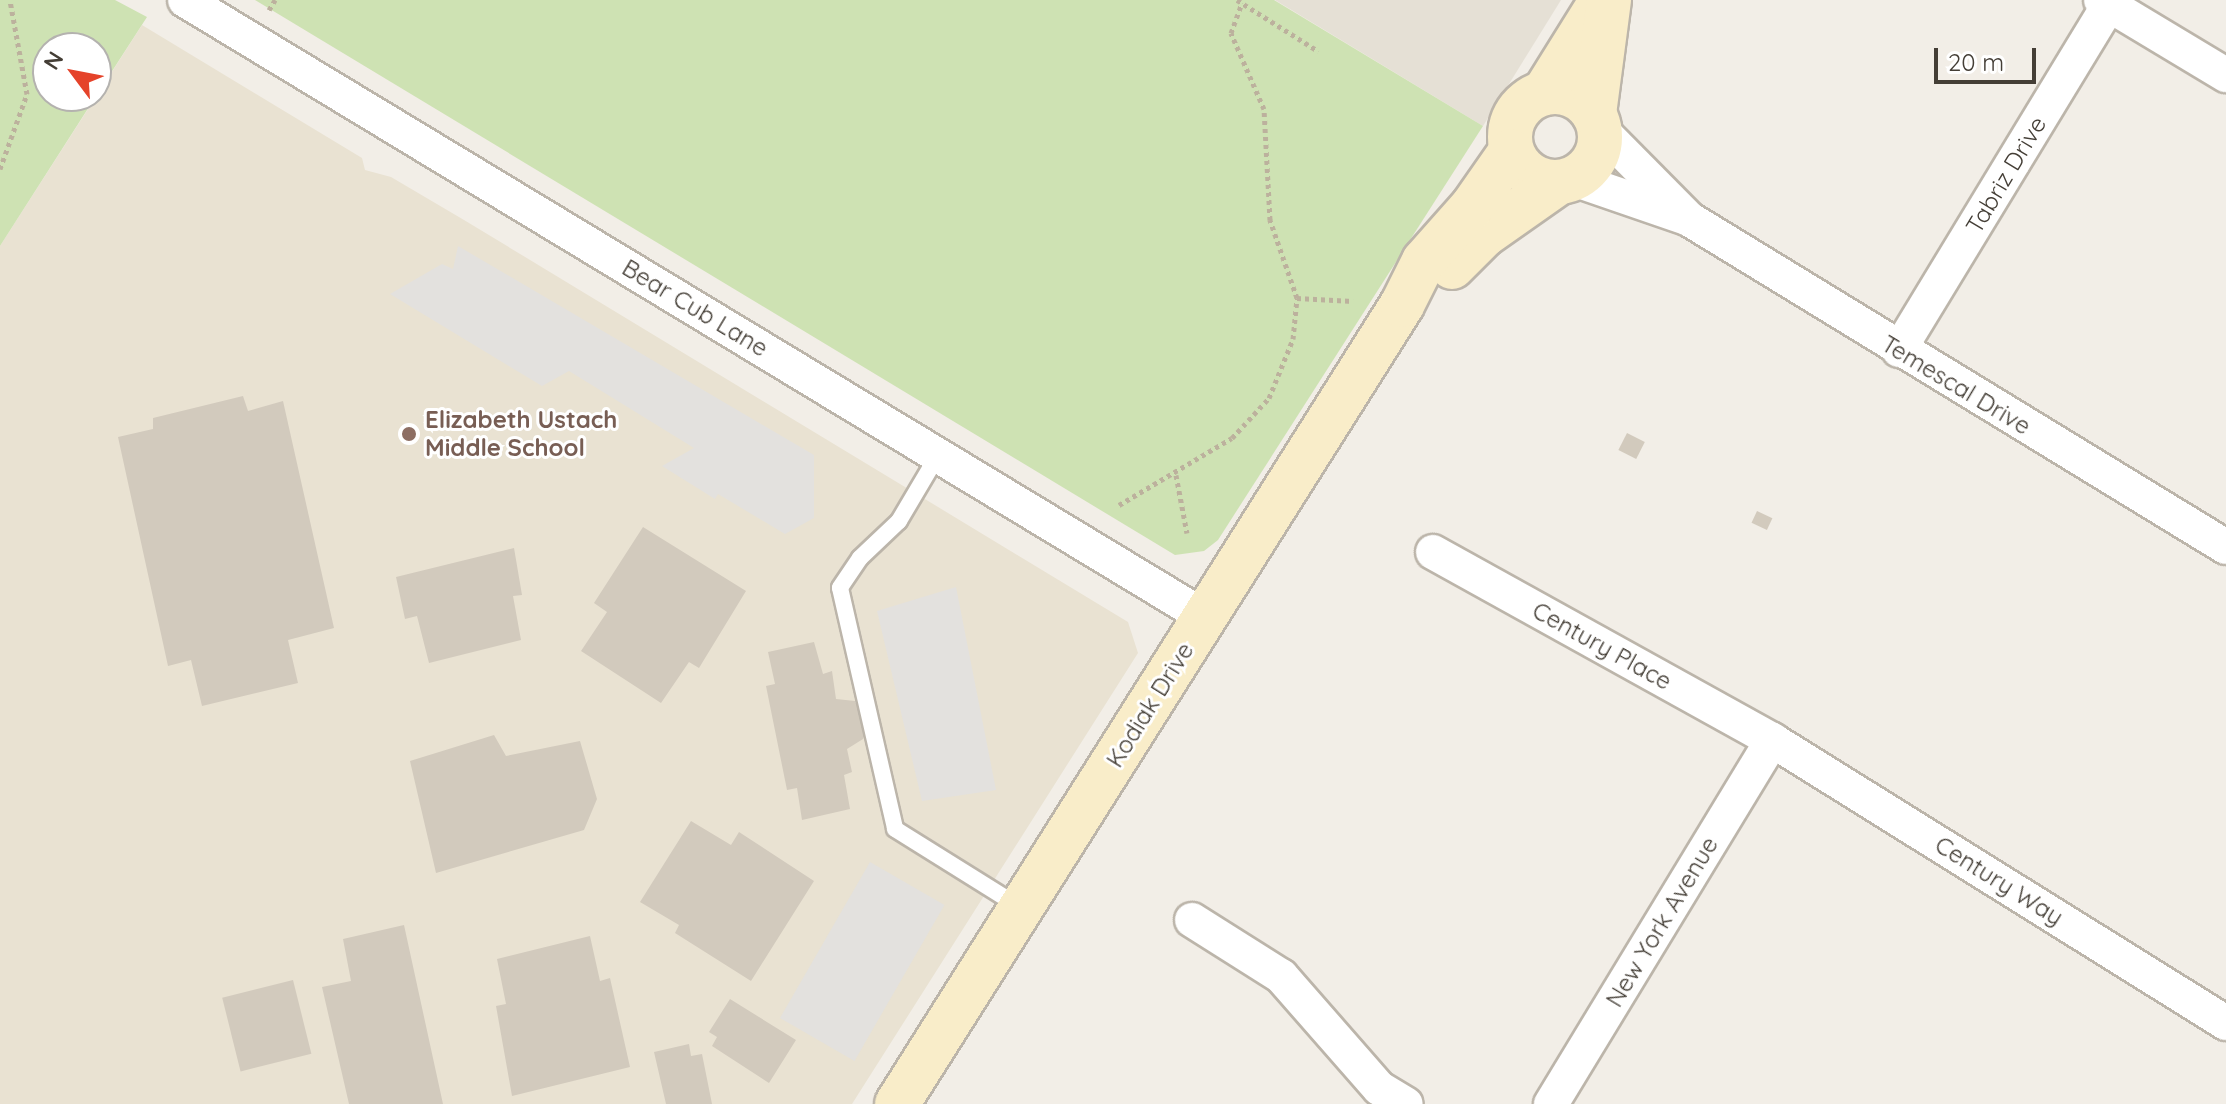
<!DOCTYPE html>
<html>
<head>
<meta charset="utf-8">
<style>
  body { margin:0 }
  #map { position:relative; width:2226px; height:1104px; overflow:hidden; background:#f2eee7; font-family:Quicksand,sans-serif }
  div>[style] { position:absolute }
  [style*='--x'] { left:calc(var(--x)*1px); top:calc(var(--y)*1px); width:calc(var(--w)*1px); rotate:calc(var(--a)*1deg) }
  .residential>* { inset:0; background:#e5e0d5 }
  .education>* { inset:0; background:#e9e2d2 }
  .green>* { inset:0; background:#cee2b3 }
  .parking>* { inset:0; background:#e3e1de; transform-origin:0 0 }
  .building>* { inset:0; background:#d2cabd; transform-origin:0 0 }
  .path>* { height:5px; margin-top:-2.5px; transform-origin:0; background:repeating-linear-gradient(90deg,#bcb19d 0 4px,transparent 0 8px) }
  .roads { filter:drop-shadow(2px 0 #bcb5aa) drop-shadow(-2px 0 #bcb5aa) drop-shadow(0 2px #bcb5aa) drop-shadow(0 -2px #bcb5aa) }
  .lane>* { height:16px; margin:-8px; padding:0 8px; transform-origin:8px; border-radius:8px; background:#fff }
  .street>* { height:34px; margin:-17px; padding:0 17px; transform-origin:17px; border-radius:17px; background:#fff }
  .secondary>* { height:44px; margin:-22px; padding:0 22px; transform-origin:22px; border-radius:22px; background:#f9edc9 }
  .secondary>.ring { margin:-22px; padding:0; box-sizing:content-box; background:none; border:44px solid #f9edc9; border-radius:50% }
  .dots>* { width:22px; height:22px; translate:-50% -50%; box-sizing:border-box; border:4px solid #fff; border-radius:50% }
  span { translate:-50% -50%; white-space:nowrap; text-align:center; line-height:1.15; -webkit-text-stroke:6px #fff; paint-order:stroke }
  .street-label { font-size:24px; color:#443e36 }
  .education-label { font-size:24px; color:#785e54; font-weight:700 }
  .left { translate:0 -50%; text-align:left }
  .north { position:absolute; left:32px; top:32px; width:80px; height:80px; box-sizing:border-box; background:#fff; border:2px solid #b4b2af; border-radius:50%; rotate:302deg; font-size:22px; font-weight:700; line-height:32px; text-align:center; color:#443e36 }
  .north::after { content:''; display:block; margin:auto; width:28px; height:36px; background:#e5432a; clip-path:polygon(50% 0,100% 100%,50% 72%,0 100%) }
  .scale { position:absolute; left:1934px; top:48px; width:102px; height:36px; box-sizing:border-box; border:4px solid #443e36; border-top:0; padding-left:10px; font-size:24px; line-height:28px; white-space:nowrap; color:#443e36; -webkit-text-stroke:6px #fff; paint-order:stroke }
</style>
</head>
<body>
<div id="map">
  <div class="residential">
    <i style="clip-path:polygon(1275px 0,1561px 0,1483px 126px)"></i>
  </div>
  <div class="education">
    <i style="clip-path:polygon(142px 25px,362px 158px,365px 170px,391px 177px,464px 220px,1128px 622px,1138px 653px,852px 1104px,0 1104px,0 246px)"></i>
  </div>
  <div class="green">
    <i style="clip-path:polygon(0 0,115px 0,147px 17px,96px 96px,96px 48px,48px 48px,48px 96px,96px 96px,0 246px)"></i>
    <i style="clip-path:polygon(255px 0,1274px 0,1483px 126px,1218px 540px,1204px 551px,1175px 555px)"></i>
  </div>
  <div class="parking">
    <i style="clip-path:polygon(458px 246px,814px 455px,814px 518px,785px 534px,718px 494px,715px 499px,662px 466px,694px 448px,569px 371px,542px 386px,390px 294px,442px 264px,453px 269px)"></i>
    <i style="clip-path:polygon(956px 587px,996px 790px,922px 801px,877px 611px)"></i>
    <i style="left:870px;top:862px;width:86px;height:180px;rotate:30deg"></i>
  </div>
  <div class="building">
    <i style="clip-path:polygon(243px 396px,248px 411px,283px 401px,334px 628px,288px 640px,298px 683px,202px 706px,191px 660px,168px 666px,118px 437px,153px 429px,153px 418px)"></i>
    <i style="left:1627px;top:433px;width:20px;height:19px;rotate:27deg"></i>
    <i style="left:1757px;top:511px;width:17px;height:13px;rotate:25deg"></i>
    <i style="clip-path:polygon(643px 527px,746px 591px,699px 668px,689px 662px,661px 703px,581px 651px,607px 612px,594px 603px)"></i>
    <i style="clip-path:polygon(514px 548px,522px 595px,513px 596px,521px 640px,429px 663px,417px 616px,405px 619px,396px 577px)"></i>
    <i style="clip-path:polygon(814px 642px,823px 674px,832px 671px,836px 699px,855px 701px,867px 729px,863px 739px,847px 749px,852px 772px,844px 775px,850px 809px,802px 820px,797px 788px,787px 790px,766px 686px,775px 684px,768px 652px)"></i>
    <i style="clip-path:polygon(494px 735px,506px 756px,580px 741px,597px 799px,584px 830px,436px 873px,410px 761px)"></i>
    <i style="clip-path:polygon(691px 821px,731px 845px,739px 832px,814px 881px,751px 981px,675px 933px,679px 925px,640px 902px)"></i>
    <i style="clip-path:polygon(404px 925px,443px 1104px,349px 1104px,322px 987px,351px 981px,343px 939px)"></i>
    <i style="clip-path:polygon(590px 936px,600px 981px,610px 978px,630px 1067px,512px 1096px,496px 1006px,506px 1004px,497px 959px)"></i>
    <i style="left:293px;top:980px;width:76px;height:73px;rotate:76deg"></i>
    <i style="clip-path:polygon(730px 999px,796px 1040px,769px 1083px,712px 1046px,717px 1037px,709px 1032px)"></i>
    <i style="clip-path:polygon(689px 1044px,691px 1056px,702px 1054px,712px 1104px,666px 1104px,654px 1052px)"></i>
  </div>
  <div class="path">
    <i style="--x:1237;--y:0;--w:96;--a:32.2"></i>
    <i style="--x:269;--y:10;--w:12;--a:-59"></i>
    <i style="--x:0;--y:169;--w:80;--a:-70.2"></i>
    <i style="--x:27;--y:94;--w:96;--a:-100.3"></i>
    <i style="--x:1297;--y:298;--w:56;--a:3.1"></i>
    <i style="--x:1176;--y:475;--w:59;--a:79.3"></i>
    <i style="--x:1119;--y:505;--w:131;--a:-30.7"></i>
    <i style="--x:1232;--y:438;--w:54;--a:-47.2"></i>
    <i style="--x:1269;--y:398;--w:64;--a:-67.9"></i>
    <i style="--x:1293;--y:339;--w:41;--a:-84.4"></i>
    <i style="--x:1297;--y:298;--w:83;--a:-109.1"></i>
    <i style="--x:1270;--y:220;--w:111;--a:-93.1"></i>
    <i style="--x:1264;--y:109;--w:83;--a:-113.5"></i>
    <i style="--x:1231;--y:33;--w:32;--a:-70"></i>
  </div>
  <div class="roads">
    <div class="lane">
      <i style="--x:938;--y:455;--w:77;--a:120.6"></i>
      <i style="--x:899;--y:521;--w:54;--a:136.5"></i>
      <i style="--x:860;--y:558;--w:36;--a:124"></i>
      <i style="--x:840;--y:588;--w:247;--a:77.1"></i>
      <i style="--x:895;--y:829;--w:145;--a:32"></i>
    </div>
    <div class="street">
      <i style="--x:185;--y:0;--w:1192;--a:31.17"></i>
      <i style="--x:2101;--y:0;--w:146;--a:31"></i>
      <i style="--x:1599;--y:128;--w:128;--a:45.3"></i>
      <i style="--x:1689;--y:219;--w:629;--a:31.42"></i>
      <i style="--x:1573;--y:179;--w:123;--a:19"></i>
      <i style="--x:1899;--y:350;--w:410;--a:-58.7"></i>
      <i style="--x:1433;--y:552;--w:388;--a:29"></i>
      <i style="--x:1772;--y:740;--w:535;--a:31.94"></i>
      <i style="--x:1192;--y:920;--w:105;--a:32.2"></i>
      <i style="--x:1281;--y:976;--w:149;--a:48.8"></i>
      <i style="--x:1379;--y:1088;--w:31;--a:31"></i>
      <i style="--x:1551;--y:1104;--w:426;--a:-58.7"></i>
    </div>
    <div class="secondary">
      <i class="ring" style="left:1510px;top:92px;width:46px;height:46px"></i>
      <i style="--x:1544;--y:93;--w:110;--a:-58.1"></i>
      <i style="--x:1594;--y:114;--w:115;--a:-82.5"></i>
      <i style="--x:1452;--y:267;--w:45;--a:-45"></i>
      <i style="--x:1484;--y:235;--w:90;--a:-35.1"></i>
      <i style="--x:897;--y:1104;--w:945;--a:-57.71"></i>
      <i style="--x:1402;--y:305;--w:49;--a:-63.4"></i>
      <i style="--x:1424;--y:261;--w:72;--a:-48.4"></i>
      <i style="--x:1472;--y:207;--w:68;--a:-55.1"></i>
    </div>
  </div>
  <div class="dots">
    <i style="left:409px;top:434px;background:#8d6e63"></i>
  </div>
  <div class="street-label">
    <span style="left:2006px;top:175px;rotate:-59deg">Tabriz Drive</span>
    <span style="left:695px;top:308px;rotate:31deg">Bear Cub Lane</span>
    <span style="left:1956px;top:385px;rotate:31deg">Temescal Drive</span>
    <span style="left:1602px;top:646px;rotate:29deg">Century Place</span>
    <span style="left:1150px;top:705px;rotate:-58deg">Kodiak Drive</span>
    <span style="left:1999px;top:881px;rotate:32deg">Century Way</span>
    <span style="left:1662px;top:922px;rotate:-59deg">New York Avenue</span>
  </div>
  <div class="education-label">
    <span class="left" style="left:425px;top:434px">Elizabeth Ustach<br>Middle School</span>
  </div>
  <div class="north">N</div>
  <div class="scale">20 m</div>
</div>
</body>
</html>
